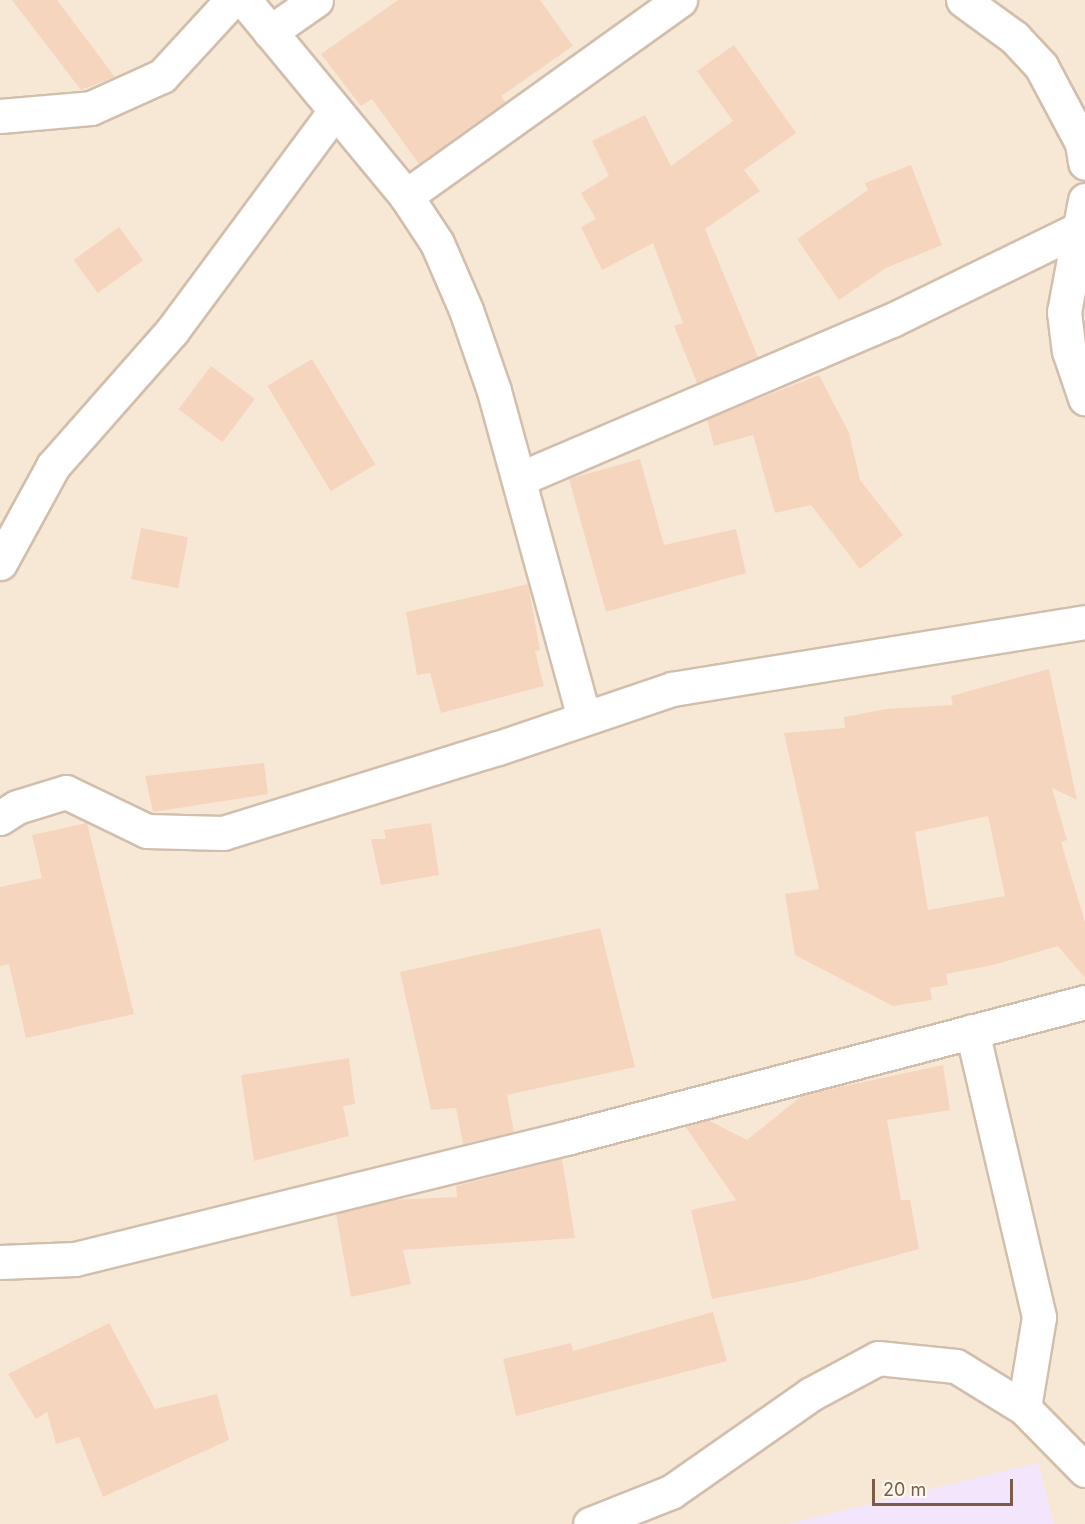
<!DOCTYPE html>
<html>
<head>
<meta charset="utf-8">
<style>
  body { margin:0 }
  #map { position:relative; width:1085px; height:1524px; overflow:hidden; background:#fef6e9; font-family:Inter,sans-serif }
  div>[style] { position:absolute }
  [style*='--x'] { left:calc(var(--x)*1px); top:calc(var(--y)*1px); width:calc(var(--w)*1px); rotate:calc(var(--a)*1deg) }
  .residential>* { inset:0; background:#f7e8d6; transform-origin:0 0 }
  .education>* { inset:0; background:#f3e5fb }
  .building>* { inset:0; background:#f6d5be; transform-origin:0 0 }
  .roads { filter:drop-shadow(2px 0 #d2beac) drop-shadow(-2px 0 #d2beac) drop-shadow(0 2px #d2beac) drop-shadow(0 -2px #d2beac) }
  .minor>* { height:33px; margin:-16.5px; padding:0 16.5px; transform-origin:16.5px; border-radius:16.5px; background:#fff }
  span { translate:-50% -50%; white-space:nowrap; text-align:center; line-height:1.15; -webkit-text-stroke:6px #fffaf1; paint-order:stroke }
  .scale { position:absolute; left:872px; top:1479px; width:141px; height:27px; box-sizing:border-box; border:3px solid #7c5c49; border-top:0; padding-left:8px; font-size:18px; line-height:21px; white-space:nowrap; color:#7c5c49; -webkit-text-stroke:4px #fffaf1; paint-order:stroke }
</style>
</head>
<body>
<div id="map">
  <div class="residential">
    <i style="left:0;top:0;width:1085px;height:1524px"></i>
  </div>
  <div class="education">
    <i style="clip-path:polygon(1038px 1463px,1054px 1524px,786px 1524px,787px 1524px)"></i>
  </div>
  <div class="building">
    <i style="clip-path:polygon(12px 0,57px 0,115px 77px,81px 90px)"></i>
    <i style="clip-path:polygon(398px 0,540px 0,573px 46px,501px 96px,505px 102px,419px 164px,372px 99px,361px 106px,321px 54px)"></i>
    <i style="clip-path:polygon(734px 45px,796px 133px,744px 170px,760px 191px,705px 229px,758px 357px,697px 383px,674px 326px,683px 323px,653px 243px,602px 270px,581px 227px,596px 219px,581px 193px,609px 176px,592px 141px,645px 115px,671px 166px,733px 121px,697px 71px)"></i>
    <i style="clip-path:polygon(911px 165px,942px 245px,886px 268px,839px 300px,797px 239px,868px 190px,865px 183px)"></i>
    <i style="left:119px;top:227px;width:41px;height:56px;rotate:54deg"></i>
    <i style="left:312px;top:359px;width:123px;height:52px;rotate:59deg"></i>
    <i style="left:211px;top:366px;width:55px;height:54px;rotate:37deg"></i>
    <i style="clip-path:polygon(819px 375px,849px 433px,860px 480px,903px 535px,860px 569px,811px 505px,775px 513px,753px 435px,714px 446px,707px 419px)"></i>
    <i style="clip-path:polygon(640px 459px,664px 545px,736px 529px,746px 573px,606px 612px,569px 479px)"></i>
    <i style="left:141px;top:528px;width:48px;height:52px;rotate:11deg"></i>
    <i style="clip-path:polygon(528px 584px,540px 650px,535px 651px,544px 686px,441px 713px,430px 673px,417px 675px,406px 612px)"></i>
    <i style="clip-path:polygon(evenodd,1049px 669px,1077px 800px,1052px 788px,1067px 840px,1061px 842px,1085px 922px,1085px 978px,1058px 946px,993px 965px,946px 974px,948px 985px,930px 988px,932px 1000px,893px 1006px,795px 955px,785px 894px,819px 889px,784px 733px,845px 728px,844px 717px,886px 709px,953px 705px,951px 696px,1049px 669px,988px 816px,1005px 896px,928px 910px,915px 832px,988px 816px)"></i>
    <i style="clip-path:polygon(264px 763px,268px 794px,153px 812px,145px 776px)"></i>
    <i style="clip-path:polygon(87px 823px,134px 1014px,26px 1038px,9px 964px,0 966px,0 887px,42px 878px,32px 835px)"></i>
    <i style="clip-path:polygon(431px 823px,439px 875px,381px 885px,371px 839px,386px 839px,384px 830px)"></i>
    <i style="clip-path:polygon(600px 928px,635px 1067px,507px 1095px,514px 1132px,463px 1144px,456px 1108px,431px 1110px,400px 972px)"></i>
    <i style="clip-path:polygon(349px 1058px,355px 1104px,343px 1106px,349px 1136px,254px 1161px,241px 1075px)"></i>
    <i style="clip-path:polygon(943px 1065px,950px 1110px,887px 1120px,901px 1200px,910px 1200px,919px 1249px,806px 1280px,712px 1299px,691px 1210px,736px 1200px,685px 1126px,708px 1120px,747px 1140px,803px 1095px)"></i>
    <i style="clip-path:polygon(562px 1159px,575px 1238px,403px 1250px,411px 1284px,351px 1297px,336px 1214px,391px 1200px,457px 1197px,456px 1186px)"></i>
    <i style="clip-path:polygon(713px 1312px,727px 1361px,516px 1416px,503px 1359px,571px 1343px,573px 1351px)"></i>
    <i style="clip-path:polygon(109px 1323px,155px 1409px,217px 1394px,229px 1440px,103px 1497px,79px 1437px,56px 1444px,47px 1412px,36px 1419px,8px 1374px)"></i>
  </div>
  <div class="roads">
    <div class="minor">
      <i style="--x:244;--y:0;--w:254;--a:50.4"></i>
      <i style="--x:406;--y:196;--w:56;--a:56.6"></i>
      <i style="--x:437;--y:243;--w:73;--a:66.6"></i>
      <i style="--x:466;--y:310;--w:86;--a:70.9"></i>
      <i style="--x:494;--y:391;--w:338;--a:74.6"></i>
      <i style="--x:963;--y:0;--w:63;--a:36"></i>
      <i style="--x:1014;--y:37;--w:40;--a:47"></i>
      <i style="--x:1041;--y:66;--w:87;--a:62"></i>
      <i style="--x:1082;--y:143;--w:20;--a:81"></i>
      <i style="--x:270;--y:32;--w:56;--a:-34.8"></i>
      <i style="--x:0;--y:116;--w:91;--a:-5"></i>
      <i style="--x:91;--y:108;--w:78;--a:-24.3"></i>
      <i style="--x:162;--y:76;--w:103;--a:-47.4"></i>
      <i style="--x:406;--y:196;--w:337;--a:-35.6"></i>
      <i style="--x:1085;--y:200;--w:114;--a:100.6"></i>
      <i style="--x:1064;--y:312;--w:39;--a:83"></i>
      <i style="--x:1069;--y:351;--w:50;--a:71.2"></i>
      <i style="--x:519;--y:479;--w:405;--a:-23.1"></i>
      <i style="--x:892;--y:320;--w:215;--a:-26"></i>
      <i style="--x:0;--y:563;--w:111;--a:-61.3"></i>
      <i style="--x:53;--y:466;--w:180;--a:-48.6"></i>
      <i style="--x:172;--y:331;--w:274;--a:-53.5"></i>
      <i style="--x:0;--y:818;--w:20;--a:-33"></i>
      <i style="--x:17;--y:807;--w:51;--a:-17"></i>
      <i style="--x:66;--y:792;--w:90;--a:25.7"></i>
      <i style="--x:147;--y:831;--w:76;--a:1.5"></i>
      <i style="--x:223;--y:833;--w:288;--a:-17.2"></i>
      <i style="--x:498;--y:748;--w:184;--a:-18.7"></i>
      <i style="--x:672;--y:689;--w:418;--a:-9.2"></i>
      <i style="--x:972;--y:1031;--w:294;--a:76.8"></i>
      <i style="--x:1039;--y:1317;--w:92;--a:99.4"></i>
      <i style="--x:0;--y:1262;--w:75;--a:-2.3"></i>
      <i style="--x:75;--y:1259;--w:510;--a:-13.85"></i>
      <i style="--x:570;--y:1137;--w:532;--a:-14.69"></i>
      <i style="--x:590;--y:1524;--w:87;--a:-21.6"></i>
      <i style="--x:671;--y:1492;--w:171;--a:-35"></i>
      <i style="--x:811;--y:1394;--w:76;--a:-28.2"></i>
      <i style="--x:878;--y:1358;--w:78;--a:5.9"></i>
      <i style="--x:956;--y:1366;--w:80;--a:31.7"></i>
      <i style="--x:1024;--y:1408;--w:87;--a:45.5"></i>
    </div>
  </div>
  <div class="scale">20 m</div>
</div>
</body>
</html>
